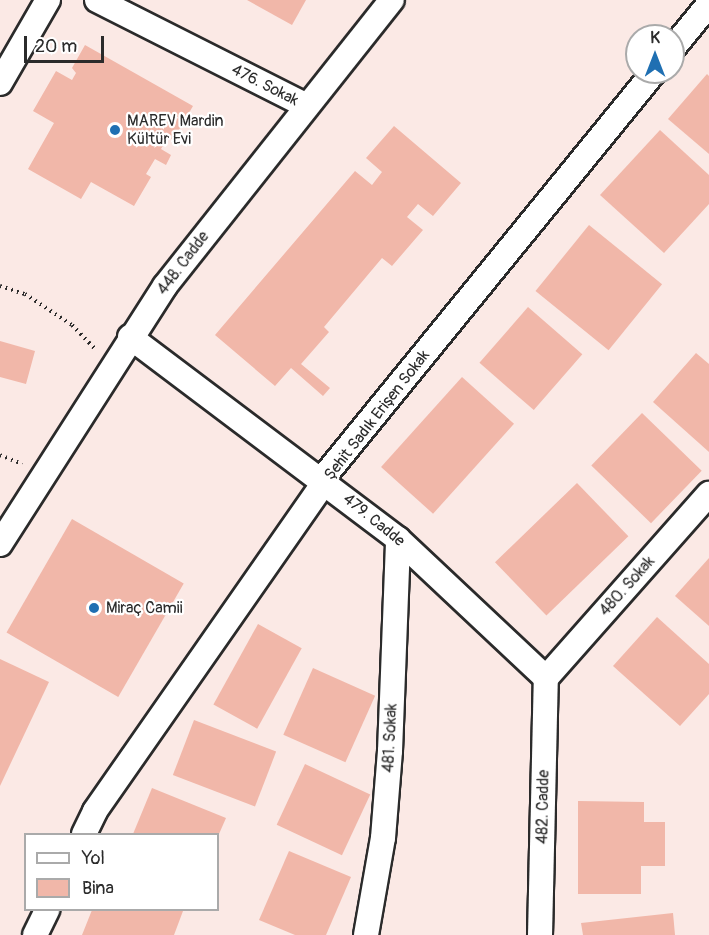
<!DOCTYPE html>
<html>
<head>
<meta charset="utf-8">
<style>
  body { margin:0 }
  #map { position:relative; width:709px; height:935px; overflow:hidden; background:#fbe9e5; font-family:Pangolin,sans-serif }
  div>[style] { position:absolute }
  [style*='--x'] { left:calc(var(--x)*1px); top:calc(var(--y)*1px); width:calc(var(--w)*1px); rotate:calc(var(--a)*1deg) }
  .building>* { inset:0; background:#f1b7a9; transform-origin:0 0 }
  .path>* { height:4px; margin-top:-2px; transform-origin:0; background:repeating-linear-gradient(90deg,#2b2b2b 0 1.5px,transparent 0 6px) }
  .roads { filter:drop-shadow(2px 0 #2b2b2b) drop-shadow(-2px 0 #2b2b2b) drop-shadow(0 2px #2b2b2b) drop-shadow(0 -2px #2b2b2b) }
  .street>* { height:24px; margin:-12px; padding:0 12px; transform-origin:12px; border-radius:12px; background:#fff }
  .dots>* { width:16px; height:16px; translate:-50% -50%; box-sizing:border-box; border:3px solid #fff; border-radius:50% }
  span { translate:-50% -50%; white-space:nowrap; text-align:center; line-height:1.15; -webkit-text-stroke:4.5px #fff; paint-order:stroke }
  .street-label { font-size:16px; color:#2b2b2b }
  .poi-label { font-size:16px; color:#2b2b2b }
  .left { translate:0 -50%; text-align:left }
  .legend { position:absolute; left:24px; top:833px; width:195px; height:78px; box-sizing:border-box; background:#fff; border:2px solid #aaa; margin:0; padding:8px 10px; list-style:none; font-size:18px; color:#2b2b2b }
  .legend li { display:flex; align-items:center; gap:12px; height:30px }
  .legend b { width:30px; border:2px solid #aaa }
  .north { position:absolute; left:625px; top:24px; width:60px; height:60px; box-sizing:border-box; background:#fff; border:2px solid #aaa; border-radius:50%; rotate:0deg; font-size:16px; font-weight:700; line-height:24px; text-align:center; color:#2b2b2b }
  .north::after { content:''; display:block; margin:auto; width:21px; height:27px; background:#1f6fb2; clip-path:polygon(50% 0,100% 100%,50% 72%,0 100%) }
  .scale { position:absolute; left:24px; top:36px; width:80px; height:27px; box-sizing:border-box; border:3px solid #2b2b2b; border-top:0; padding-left:8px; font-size:18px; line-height:21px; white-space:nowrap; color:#2b2b2b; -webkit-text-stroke:4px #fff; paint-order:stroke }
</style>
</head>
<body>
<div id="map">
  <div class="building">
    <i style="clip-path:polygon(247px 0,306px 0,292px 25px)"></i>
    <i style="clip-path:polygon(85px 45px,193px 106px,173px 140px,168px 137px,161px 149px,171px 155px,166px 165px,155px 159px,146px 174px,151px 177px,134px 206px,91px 182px,81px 199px,28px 169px,54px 123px,33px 111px,56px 71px,72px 80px,76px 73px,72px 68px)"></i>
    <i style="clip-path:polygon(707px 74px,709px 76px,709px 154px,668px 119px)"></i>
    <i style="clip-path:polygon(394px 126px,461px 183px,433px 216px,418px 204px,407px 217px,423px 230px,392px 266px,382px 258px,324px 327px,329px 332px,301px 364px,330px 388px,323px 396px,291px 368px,275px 386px,215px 335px,355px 171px,372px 185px,382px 172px,366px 158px)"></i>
    <i style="clip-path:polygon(660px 130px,709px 175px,709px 204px,664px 253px,600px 195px)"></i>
    <i style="left:589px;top:225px;width:94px;height:85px;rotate:39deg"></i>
    <i style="left:528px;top:307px;width:72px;height:74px;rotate:41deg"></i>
    <i style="clip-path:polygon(0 341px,35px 351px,26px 384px,0 377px)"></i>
    <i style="clip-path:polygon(696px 353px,709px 364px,709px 452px,653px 402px)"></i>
    <i style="left:462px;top:377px;width:70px;height:121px;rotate:42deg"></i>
    <i style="left:642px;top:413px;width:83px;height:73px;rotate:44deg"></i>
    <i style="left:577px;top:483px;width:74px;height:114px;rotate:46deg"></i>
    <i style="left:72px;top:519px;width:129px;height:131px;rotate:30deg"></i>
    <i style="clip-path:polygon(709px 558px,709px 626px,675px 596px)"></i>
    <i style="clip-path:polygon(657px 617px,709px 664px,709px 694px,680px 726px,613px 666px)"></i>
    <i style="left:258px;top:624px;width:50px;height:92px;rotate:29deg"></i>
    <i style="clip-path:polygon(0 659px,49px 682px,0 786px)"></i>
    <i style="left:313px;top:668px;width:68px;height:73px;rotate:24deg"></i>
    <i style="left:194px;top:720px;width:88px;height:59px;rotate:21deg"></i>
    <i style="left:305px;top:764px;width:72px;height:67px;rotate:25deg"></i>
    <i style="clip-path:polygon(152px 788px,226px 818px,219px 834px,133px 834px)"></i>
    <i style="clip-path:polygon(578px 801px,644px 802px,644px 822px,665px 822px,665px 866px,641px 866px,641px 894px,578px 894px)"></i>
    <i style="clip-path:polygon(289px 851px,351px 877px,326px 935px,295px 935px,259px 920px)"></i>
    <i style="clip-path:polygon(92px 910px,180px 910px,183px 911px,174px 935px,82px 935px)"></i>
    <i style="clip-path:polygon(673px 913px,675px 935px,583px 935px,581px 923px)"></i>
  </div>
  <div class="path">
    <i style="--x:0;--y:286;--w:26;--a:18"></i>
    <i style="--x:25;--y:294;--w:56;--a:33.4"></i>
    <i style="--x:72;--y:325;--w:33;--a:46"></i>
    <i style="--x:0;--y:455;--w:24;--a:22"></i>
  </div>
  <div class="roads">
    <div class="street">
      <i style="--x:97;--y:0;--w:233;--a:26.8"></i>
      <i style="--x:673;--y:48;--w:57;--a:-50.7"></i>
      <i style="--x:0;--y:83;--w:96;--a:-60"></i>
      <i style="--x:130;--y:337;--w:336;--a:37"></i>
      <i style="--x:398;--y:539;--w:203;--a:43.2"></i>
      <i style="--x:0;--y:544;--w:306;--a:-57.4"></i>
      <i style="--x:165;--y:286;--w:365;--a:-51.6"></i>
      <i style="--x:546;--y:678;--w:246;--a:-48.5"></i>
      <i style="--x:84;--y:834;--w:25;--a:-64"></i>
      <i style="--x:95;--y:811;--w:397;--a:-55.1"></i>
      <i style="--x:322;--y:485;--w:7;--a:-82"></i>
      <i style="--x:323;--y:478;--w:524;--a:-50.81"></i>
      <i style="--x:35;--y:935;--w:28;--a:-64"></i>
      <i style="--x:366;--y:935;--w:98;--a:-80.1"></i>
      <i style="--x:383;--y:838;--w:87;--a:-85.4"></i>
      <i style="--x:390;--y:751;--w:212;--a:-87.8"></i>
      <i style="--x:540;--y:935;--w:257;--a:-88.7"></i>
    </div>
  </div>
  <div class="dots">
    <i style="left:115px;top:130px;background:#1f6fb2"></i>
    <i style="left:94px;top:608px;background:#1f6fb2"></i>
  </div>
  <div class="street-label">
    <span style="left:265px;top:85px;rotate:27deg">476. Sokak</span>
    <span style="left:183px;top:263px;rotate:-53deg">448. Cadde</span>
    <span style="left:377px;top:415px;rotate:-52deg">Şehit Sadık Erişen Sokak</span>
    <span style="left:374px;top:520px;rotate:39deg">479. Cadde</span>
    <span style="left:627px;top:586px;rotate:-48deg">480. Sokak</span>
    <span style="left:390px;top:738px;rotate:-87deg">481. Sokak</span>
    <span style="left:543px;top:807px;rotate:-89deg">482. Cadde</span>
  </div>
  <div class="poi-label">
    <span class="left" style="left:127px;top:130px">MAREV Mardin<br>Kültür Evi</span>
    <span class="left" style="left:106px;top:608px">Miraç Camii</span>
  </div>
  <ul class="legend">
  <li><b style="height:8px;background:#fff"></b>Yol</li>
  <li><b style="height:16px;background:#f1b7a9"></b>Bina</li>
  </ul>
  <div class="north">K</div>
  <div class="scale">20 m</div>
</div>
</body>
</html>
